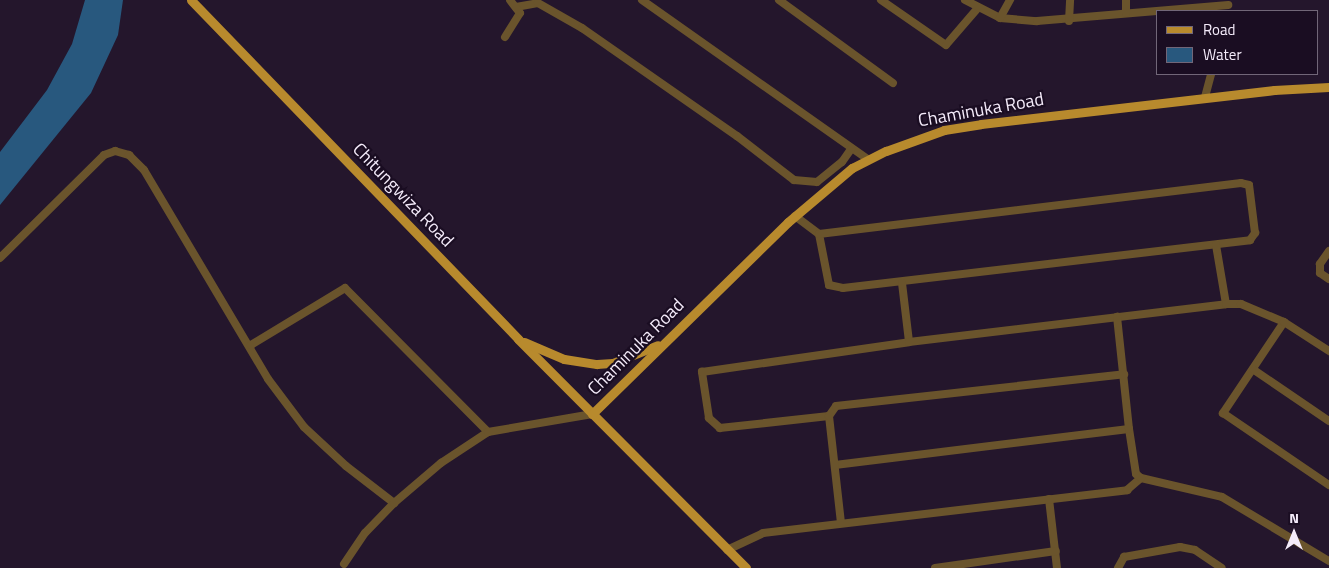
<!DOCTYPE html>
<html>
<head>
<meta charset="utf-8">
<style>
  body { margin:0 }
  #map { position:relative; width:1329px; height:568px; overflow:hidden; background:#24162c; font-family:"Titillium Web",sans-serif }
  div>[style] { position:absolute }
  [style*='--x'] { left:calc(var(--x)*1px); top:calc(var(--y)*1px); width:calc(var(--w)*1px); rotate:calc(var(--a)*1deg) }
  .water>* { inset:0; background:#28587e }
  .minor>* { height:8px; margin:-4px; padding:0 4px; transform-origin:4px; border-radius:4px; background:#6a542c }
  .major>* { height:9px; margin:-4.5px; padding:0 4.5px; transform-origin:4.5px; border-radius:4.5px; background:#b88a2d }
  span { translate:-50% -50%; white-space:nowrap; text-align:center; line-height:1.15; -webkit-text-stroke:4.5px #1a0d22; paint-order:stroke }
  .street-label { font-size:18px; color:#f4ebfa }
  .legend { position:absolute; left:1156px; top:10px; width:162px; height:65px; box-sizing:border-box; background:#1a0d22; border:1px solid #716678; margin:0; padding:6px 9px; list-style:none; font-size:15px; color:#f4ebfa }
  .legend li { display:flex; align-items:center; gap:10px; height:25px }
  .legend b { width:25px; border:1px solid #716678 }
  .north { position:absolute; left:1269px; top:508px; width:50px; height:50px; -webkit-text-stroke:4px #1a0d22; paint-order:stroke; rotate:0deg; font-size:14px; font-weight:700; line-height:20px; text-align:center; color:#f4ebfa }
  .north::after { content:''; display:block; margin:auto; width:18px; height:22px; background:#f4ebfa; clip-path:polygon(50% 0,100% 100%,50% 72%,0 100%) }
</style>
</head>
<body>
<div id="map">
  <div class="water">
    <i style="clip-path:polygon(85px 0,123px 0,118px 35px,91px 93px,0 205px,0 152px,47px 90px,72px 44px)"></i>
  </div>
  <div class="minor">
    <i style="--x:642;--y:0;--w:276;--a:35.2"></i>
    <i style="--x:779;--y:0;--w:141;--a:36.1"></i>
    <i style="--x:881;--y:0;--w:79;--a:34.7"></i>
    <i style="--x:946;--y:45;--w:48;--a:-49.3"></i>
    <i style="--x:965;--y:0;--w:39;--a:27"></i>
    <i style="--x:1000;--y:18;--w:37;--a:5"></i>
    <i style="--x:1037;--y:21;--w:192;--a:-4.8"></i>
    <i style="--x:516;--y:7;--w:22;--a:-10"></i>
    <i style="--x:538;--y:3;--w:51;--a:29.6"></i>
    <i style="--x:582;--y:28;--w:189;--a:34.9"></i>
    <i style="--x:737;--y:136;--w:72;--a:37.7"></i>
    <i style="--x:794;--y:180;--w:23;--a:5"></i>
    <i style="--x:817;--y:182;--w:32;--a:-39"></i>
    <i style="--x:842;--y:162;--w:16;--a:-55"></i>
    <i style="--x:1126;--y:13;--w:13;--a:-90"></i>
    <i style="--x:1000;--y:18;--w:21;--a:-61"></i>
    <i style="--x:1069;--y:21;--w:21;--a:-87"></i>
    <i style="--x:505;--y:37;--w:28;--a:-58"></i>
    <i style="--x:520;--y:13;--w:16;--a:-128"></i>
    <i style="--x:1205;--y:97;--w:24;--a:-75"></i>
    <i style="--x:795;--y:216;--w:30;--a:37"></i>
    <i style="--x:819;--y:234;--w:52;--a:78.9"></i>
    <i style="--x:829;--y:285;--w:14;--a:12"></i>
    <i style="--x:843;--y:288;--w:410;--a:-6.7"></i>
    <i style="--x:1250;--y:240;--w:9;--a:-54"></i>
    <i style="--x:1255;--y:233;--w:48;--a:-97.1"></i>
    <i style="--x:1249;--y:185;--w:8;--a:-166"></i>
    <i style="--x:1241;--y:183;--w:425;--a:173.1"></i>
    <i style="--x:1216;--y:245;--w:60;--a:80.4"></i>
    <i style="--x:1329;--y:251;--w:16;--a:125"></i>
    <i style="--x:1320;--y:264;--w:9;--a:90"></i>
    <i style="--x:1320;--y:273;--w:11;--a:34"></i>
    <i style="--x:0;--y:258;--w:146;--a:-44.7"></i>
    <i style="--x:104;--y:155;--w:12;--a:-20"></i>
    <i style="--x:115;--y:151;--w:15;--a:16"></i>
    <i style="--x:129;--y:155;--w:21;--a:45"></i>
    <i style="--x:144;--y:170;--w:243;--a:59.3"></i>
    <i style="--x:268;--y:379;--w:60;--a:53.1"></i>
    <i style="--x:304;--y:427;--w:57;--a:42.9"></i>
    <i style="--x:346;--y:466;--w:61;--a:37.6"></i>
    <i style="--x:902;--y:283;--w:59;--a:83.2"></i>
    <i style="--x:1284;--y:322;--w:110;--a:123.8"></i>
    <i style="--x:1223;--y:413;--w:128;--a:34.2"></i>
    <i style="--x:251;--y:345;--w:110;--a:-31.2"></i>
    <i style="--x:345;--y:288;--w:203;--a:45.2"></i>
    <i style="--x:1254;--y:370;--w:91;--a:34.2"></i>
    <i style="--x:829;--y:416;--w:110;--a:173.7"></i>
    <i style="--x:720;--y:428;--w:15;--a:-138"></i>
    <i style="--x:709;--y:418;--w:47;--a:-98.7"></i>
    <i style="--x:702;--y:372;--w:209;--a:-8.2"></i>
    <i style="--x:909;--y:342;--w:319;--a:-6.8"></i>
    <i style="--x:1226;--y:304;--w:15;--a:0"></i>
    <i style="--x:1241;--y:304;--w:47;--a:22.7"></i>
    <i style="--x:1284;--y:322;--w:54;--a:32.8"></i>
    <i style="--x:835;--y:465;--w:296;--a:-7"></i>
    <i style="--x:1141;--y:478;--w:83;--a:13.2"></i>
    <i style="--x:1222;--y:497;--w:125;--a:30.9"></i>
    <i style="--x:1049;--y:499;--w:69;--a:83.4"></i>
    <i style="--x:841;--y:523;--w:108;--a:-96.4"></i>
    <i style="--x:829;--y:416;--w:12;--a:-55"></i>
    <i style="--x:836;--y:406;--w:290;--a:-6.3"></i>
    <i style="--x:727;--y:550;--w:40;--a:-25"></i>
    <i style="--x:763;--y:533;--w:367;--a:-6.7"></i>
    <i style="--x:1127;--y:490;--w:18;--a:-41"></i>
    <i style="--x:1141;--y:478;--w:6;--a:-141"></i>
    <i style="--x:1136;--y:474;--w:46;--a:-98.8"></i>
    <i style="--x:1129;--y:429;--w:113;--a:-96.1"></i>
    <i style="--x:344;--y:564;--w:37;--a:-56"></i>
    <i style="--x:365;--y:533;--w:42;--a:-46"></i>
    <i style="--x:394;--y:503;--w:62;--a:-40.4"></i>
    <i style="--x:441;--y:463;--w:56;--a:-33.4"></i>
    <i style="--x:488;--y:432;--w:106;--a:-9.8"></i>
    <i style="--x:935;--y:568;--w:122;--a:-8"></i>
    <i style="--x:1118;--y:568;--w:13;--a:-61"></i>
    <i style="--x:1124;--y:557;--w:57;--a:-10.1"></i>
    <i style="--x:1180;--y:547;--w:15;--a:11"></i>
    <i style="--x:1195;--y:550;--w:32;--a:34"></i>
  </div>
  <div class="major">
    <i style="--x:191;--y:0;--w:471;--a:46"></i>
    <i style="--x:518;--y:339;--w:323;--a:45.1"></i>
    <i style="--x:524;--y:342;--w:43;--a:23"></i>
    <i style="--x:564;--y:359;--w:33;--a:9"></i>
    <i style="--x:597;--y:364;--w:16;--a:-4"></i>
    <i style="--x:613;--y:363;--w:48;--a:-21.8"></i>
    <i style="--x:592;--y:414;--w:274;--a:-44.4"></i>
    <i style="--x:788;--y:222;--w:84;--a:-40.2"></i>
    <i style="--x:852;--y:168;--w:38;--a:-27"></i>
    <i style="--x:886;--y:151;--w:62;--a:-19.9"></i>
    <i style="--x:944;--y:130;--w:37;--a:-9"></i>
    <i style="--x:981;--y:124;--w:295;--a:-6.6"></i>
    <i style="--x:1274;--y:90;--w:55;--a:-3.1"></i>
  </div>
  <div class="street-label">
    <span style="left:981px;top:110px;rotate:-10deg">Chaminuka Road</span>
    <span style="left:403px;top:195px;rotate:46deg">Chitungwiza Road</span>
    <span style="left:636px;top:347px;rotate:-45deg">Chaminuka Road</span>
  </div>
  <ul class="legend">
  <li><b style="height:6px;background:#b88a2d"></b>Road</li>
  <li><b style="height:14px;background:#28587e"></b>Water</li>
  </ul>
  <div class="north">N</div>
</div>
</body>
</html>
